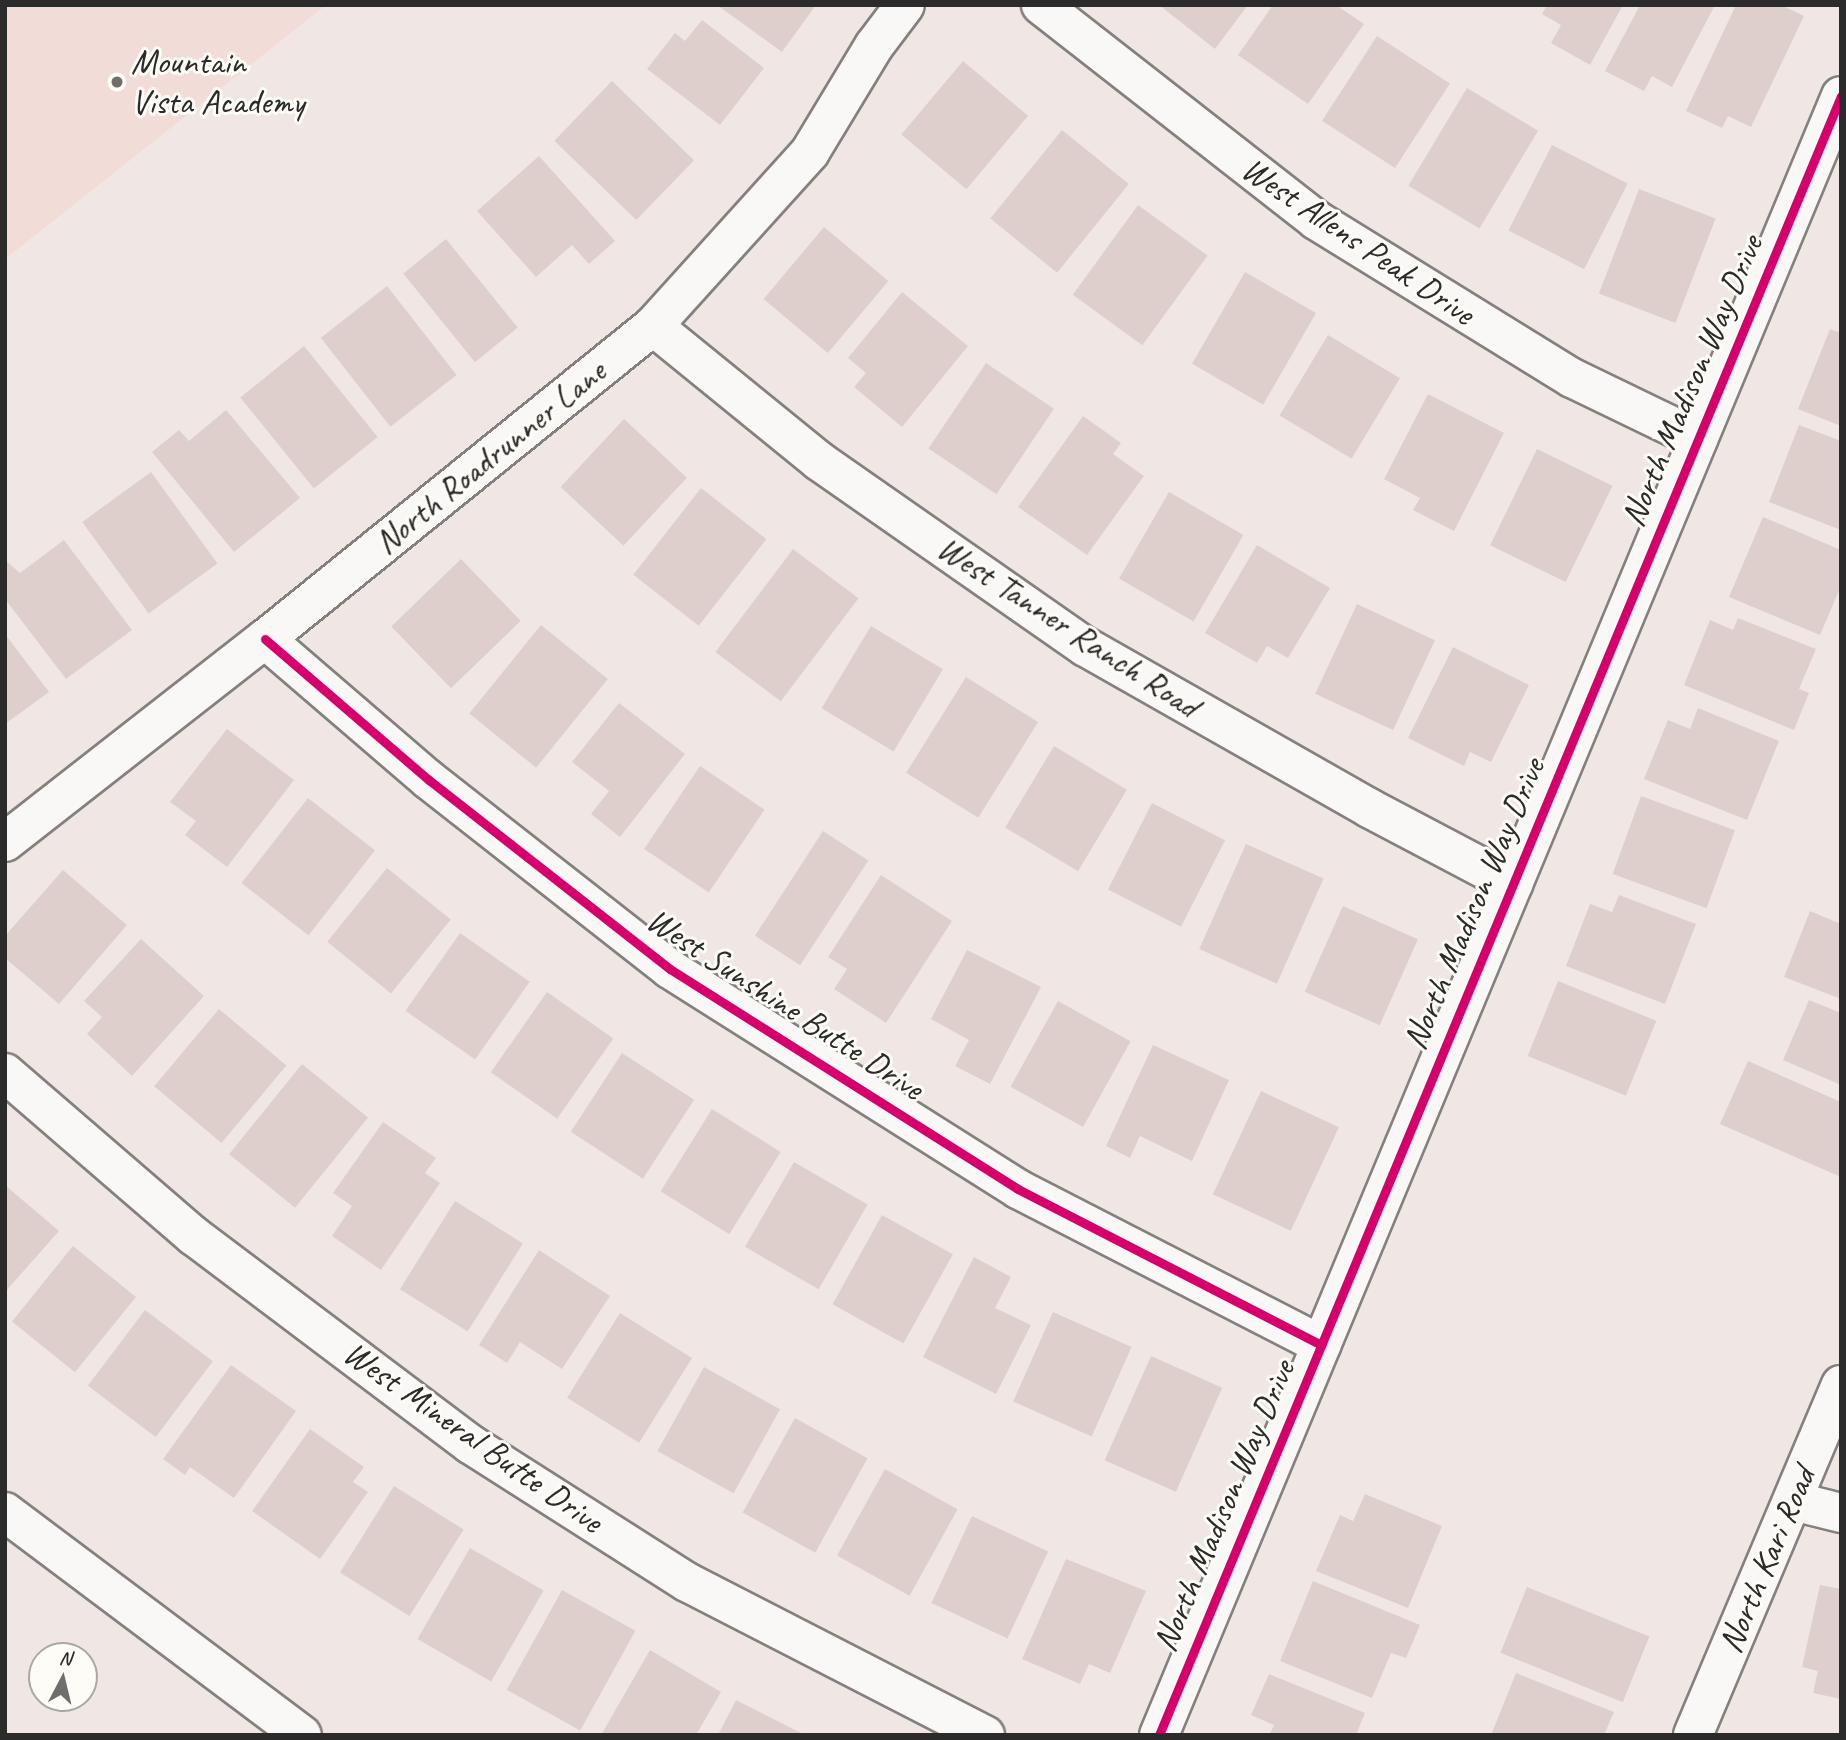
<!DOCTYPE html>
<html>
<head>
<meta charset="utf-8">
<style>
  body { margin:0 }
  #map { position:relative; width:1846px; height:1740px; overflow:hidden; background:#f0e7e4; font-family:Caveat,sans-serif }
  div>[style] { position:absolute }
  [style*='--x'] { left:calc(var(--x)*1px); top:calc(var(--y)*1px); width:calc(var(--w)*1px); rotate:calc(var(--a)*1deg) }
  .built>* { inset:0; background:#f1dcd7 }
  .building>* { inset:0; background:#decfcc; transform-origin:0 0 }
  .roads { filter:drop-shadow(2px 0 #84807e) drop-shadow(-2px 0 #84807e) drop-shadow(0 2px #84807e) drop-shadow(0 -2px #84807e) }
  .minor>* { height:38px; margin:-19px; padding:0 19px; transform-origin:19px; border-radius:19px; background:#f9f8f6 }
  .cycleway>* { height:9px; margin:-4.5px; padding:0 4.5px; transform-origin:4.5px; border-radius:4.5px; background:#d6006c }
  .dots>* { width:19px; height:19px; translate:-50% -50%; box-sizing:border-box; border:4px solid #fdfcf7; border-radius:50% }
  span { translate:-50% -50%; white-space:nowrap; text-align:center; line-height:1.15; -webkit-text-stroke:6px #fdfcf7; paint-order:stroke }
  .poi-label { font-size:35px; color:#2b2b2b }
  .left { translate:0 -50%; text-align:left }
  .street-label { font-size:35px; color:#2b2b2b }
  .frame { position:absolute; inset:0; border:7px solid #2b2b2b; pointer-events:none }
  .north { position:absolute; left:28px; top:1642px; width:70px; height:70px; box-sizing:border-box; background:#fdfcf7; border:2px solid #a9a8a5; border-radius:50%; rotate:7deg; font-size:19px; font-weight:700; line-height:28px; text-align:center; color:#2b2b2b }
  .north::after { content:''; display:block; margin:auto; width:24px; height:32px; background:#706d6c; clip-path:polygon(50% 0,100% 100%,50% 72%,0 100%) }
</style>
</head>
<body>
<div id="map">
  <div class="built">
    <i style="clip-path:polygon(5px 5px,326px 5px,5px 259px)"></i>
  </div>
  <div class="building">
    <i style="clip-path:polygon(717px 5px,816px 5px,782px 52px)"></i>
    <i style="clip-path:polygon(1159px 5px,1248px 5px,1215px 49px)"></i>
    <i style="clip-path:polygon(1273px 5px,1336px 5px,1364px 24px,1308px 104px,1238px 55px)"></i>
    <i style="clip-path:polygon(1547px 5px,1623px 5px,1590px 65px,1551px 43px,1561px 25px,1542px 14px)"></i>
    <i style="clip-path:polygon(1640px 5px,1715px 5px,1672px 87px,1652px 76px,1644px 91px,1605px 71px)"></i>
    <i style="clip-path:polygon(1736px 5px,1781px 5px,1804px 16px,1751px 127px,1728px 116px,1722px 128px,1686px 111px)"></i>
    <i style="clip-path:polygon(702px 20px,764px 68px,720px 125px,647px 69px,675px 33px,685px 41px)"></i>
    <i style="left:1377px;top:36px;width:87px;height:101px;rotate:33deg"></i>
    <i style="left:963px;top:61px;width:85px;height:96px;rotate:40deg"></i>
    <i style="left:612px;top:81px;width:114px;height:83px;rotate:44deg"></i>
    <i style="left:1467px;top:88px;width:83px;height:114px;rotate:31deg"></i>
    <i style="left:1062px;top:130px;width:86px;height:114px;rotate:39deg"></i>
    <i style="left:1552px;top:145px;width:85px;height:96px;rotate:27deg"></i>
    <i style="clip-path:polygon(539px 156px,615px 241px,589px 264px,572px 245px,536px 277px,477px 211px)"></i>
    <i style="left:1639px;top:189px;width:82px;height:112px;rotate:21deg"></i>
    <i style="left:1138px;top:205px;width:86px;height:111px;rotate:36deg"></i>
    <i style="left:824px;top:227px;width:84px;height:94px;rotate:40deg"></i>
    <i style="left:446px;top:239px;width:114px;height:55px;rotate:51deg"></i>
    <i style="left:1245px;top:272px;width:82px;height:106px;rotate:30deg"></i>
    <i style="left:387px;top:286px;width:113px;height:84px;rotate:52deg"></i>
    <i style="clip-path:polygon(902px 292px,968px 346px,902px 427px,854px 387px,866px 373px,848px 358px)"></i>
    <i style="clip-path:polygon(1830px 329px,1841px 333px,1841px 426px,1798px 409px)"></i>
    <i style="left:1328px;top:335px;width:84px;height:94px;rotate:31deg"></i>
    <i style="left:304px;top:346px;width:117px;height:82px;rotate:51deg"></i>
    <i style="left:986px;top:363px;width:82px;height:103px;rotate:34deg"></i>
    <i style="clip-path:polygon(1428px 394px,1504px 433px,1454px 531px,1413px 510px,1420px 498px,1384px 479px)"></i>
    <i style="clip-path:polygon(226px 410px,300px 498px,234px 552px,152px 452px,179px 430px,189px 441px)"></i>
    <i style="clip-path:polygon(1083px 416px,1121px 443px,1113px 454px,1144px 476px,1087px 555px,1018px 507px)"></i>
    <i style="left:624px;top:419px;width:86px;height:93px;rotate:43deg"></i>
    <i style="clip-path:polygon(1799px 425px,1841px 441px,1841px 530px,1769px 502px)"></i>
    <i style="left:1537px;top:449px;width:84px;height:107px;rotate:26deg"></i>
    <i style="left:151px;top:472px;width:113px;height:85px;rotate:54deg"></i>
    <i style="left:701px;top:488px;width:83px;height:110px;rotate:38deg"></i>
    <i style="left:1169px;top:492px;width:86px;height:100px;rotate:30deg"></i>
    <i style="clip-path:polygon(1763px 517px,1841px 550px,1841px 586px,1820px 635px,1729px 597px)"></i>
    <i style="clip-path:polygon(64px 540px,132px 630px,66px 679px,5px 599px,5px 560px,20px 573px)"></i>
    <i style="clip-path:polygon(1257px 545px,1330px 588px,1288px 658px,1267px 646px,1257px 663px,1205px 633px)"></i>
    <i style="left:793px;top:549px;width:82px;height:129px;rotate:37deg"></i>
    <i style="left:461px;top:559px;width:86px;height:97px;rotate:46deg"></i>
    <i style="left:1357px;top:604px;width:86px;height:99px;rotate:25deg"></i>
    <i style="clip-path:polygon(1738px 618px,1816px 649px,1799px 689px,1809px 693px,1794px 730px,1684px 685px,1710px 620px,1733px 630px)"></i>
    <i style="left:541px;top:625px;width:86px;height:114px;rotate:39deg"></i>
    <i style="left:871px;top:626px;width:84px;height:96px;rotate:31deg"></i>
    <i style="clip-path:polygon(5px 634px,49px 692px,5px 724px)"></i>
    <i style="clip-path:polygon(1453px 647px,1529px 685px,1491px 762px,1470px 752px,1464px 766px,1408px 738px)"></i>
    <i style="left:966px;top:677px;width:85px;height:113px;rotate:32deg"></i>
    <i style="clip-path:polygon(619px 703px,685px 754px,620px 837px,591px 814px,609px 791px,572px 762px)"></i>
    <i style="clip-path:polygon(1698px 708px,1779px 741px,1747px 820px,1644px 779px,1668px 720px,1690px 729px)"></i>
    <i style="clip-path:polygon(227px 729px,294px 780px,227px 867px,185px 835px,196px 821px,170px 802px)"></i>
    <i style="left:1054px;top:746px;width:85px;height:95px;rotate:31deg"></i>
    <i style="left:700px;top:766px;width:78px;height:100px;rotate:34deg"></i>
    <i style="left:1641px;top:796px;width:100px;height:83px;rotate:20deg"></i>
    <i style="left:308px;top:798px;width:85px;height:108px;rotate:38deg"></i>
    <i style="left:1152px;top:803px;width:82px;height:97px;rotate:27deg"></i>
    <i style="left:823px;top:831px;width:54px;height:125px;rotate:33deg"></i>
    <i style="left:1246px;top:844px;width:85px;height:115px;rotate:24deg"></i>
    <i style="left:387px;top:868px;width:82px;height:95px;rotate:39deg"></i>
    <i style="clip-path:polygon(63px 870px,127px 925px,59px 1004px,5px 958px,5px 936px)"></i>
    <i style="clip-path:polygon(881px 875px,952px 921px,886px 1023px,834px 989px,847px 969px,828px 957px)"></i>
    <i style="clip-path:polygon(1619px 895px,1696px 924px,1665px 1004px,1566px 966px,1590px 904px,1612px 912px)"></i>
    <i style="left:1343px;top:906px;width:82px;height:94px;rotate:24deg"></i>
    <i style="clip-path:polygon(1810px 911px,1841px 924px,1841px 999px,1784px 977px)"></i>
    <i style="left:460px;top:933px;width:85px;height:95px;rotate:35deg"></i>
    <i style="clip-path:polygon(141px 939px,204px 996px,132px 1076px,87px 1034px,102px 1017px,84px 1001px)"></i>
    <i style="clip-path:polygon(967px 950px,1041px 987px,990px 1084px,955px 1066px,969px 1040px,931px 1019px)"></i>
    <i style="left:1558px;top:981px;width:106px;height:81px;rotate:22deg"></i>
    <i style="left:547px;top:992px;width:81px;height:98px;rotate:35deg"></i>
    <i style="clip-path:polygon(1809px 1000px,1841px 1013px,1841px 1085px,1783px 1060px)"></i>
    <i style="left:1058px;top:1001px;width:83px;height:98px;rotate:29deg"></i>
    <i style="left:219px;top:1009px;width:88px;height:101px;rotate:40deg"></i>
    <i style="clip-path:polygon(1153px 1045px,1229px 1080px,1192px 1161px,1140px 1136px,1130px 1158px,1106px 1146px)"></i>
    <i style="left:622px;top:1053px;width:86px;height:94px;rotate:33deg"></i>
    <i style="clip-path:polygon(1748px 1061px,1841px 1102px,1841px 1177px,1720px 1124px)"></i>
    <i style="left:302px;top:1064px;width:85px;height:116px;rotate:39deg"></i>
    <i style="left:1261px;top:1091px;width:86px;height:114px;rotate:25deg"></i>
    <i style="left:712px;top:1109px;width:81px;height:97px;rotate:32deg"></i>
    <i style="clip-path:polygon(383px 1122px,436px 1158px,425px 1173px,440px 1183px,381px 1270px,332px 1236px,352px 1206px,333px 1193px)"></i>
    <i style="left:794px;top:1162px;width:85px;height:98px;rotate:30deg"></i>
    <i style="clip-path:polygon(5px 1185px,59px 1231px,5px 1292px)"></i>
    <i style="left:455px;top:1201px;width:80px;height:104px;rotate:32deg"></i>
    <i style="left:882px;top:1215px;width:81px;height:102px;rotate:29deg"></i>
    <i style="left:73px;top:1246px;width:81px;height:97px;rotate:39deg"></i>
    <i style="clip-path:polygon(539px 1250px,610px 1296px,562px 1369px,520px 1342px,507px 1363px,479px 1345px)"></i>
    <i style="clip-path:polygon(974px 1257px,1011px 1277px,995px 1308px,1031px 1325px,996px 1394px,923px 1357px)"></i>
    <i style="left:145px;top:1310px;width:85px;height:95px;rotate:37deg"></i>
    <i style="left:1053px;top:1312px;width:86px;height:98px;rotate:24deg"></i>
    <i style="left:620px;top:1313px;width:85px;height:100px;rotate:32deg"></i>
    <i style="left:1151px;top:1356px;width:78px;height:114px;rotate:24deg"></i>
    <i style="clip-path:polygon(231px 1365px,296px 1411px,234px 1498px,190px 1467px,185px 1475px,163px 1459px)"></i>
    <i style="left:704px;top:1367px;width:87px;height:96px;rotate:29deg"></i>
    <i style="left:795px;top:1418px;width:83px;height:108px;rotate:29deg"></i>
    <i style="clip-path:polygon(310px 1429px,364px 1467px,353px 1482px,368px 1492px,320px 1559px,252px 1511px)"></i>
    <i style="left:885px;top:1469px;width:83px;height:99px;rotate:29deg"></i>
    <i style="left:394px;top:1486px;width:82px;height:102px;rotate:32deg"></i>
    <i style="clip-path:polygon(1365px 1494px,1442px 1526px,1408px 1608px,1316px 1571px,1340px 1515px,1353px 1521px)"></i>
    <i style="left:972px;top:1516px;width:84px;height:96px;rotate:25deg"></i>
    <i style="left:470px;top:1548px;width:85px;height:105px;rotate:30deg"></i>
    <i style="clip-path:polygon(1066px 1559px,1146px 1591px,1110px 1673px,1089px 1664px,1080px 1684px,1022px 1659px)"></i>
    <i style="clip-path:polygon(1313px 1581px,1420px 1625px,1406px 1658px,1391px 1653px,1372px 1698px,1280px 1661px)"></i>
    <i style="clip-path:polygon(1820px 1585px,1841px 1589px,1841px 1699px,1813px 1693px,1818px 1671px,1802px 1667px)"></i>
    <i style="left:1527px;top:1587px;width:132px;height:71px;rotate:22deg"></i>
    <i style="left:562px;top:1590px;width:84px;height:114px;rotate:29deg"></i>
    <i style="clip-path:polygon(650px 1650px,721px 1692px,696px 1735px,601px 1735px)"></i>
    <i style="clip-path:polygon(1516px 1673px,1614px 1712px,1604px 1735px,1491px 1735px)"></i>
    <i style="clip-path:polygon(1269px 1674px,1365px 1713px,1356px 1735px,1269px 1735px,1274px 1725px,1251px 1715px)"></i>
    <i style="clip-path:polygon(736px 1700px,805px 1735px,718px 1735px)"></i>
  </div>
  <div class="roads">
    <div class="minor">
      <i style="--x:1041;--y:5;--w:349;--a:38"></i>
      <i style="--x:1316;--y:220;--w:301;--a:31.7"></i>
      <i style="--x:1572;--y:378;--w:140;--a:25.8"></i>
      <i style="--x:653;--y:326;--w:214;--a:39.1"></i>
      <i style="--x:819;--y:461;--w:325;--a:34.9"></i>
      <i style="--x:1086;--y:647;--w:326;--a:29.6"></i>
      <i style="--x:1369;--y:808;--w:163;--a:27.8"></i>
      <i style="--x:265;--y:639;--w:216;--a:40.7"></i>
      <i style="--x:429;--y:780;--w:306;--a:38.1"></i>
      <i style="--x:670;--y:969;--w:412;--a:32.3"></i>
      <i style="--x:1018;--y:1189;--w:341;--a:27.2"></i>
      <i style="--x:5;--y:842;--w:330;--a:-38"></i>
      <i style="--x:265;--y:639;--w:499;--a:-38.9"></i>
      <i style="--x:653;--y:326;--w:234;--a:-47.9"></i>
      <i style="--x:810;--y:152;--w:124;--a:-58.9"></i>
      <i style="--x:874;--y:46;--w:51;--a:-52.9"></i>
      <i style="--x:5;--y:1073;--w:250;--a:40.8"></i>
      <i style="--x:194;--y:1236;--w:346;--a:37"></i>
      <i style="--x:470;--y:1444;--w:257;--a:32.5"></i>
      <i style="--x:687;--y:1582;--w:335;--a:27.2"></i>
      <i style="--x:1793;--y:1501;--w:49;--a:14"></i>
      <i style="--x:5;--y:1512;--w:371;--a:36.9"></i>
      <i style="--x:1159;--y:1735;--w:1775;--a:-67.41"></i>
      <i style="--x:1693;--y:1735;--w:380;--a:-67.1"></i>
    </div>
  </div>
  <div class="cycleway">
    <i style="--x:265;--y:639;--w:216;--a:40.7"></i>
    <i style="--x:429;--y:780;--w:306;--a:38.1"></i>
    <i style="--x:670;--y:969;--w:412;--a:32.3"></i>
    <i style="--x:1018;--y:1189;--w:341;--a:27.2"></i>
    <i style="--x:1159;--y:1735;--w:1775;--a:-67.41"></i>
  </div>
  <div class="dots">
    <i style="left:117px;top:82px;background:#706d6c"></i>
  </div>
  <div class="poi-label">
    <span class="left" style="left:131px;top:82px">Mountain<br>Vista Academy</span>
  </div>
  <div class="street-label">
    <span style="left:1358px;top:241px;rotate:34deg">West Allens Peak Drive</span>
    <span style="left:1692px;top:381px;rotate:-67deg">North Madison Way Drive</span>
    <span style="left:490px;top:457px;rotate:-39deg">North Roadrunner Lane</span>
    <span style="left:1068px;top:627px;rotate:33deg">West Tanner Ranch Road</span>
    <span style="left:1474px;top:904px;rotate:-67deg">North Madison Way Drive</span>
    <span style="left:785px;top:1004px;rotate:33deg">West Sunshine Butte Drive</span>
    <span style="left:473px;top:1437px;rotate:35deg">West Mineral Butte Drive</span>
    <span style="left:1224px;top:1506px;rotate:-67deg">North Madison Way Drive</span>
    <span style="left:1767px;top:1560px;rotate:-67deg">North Kari Road</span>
  </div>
  <div class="frame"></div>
  <div class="north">N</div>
</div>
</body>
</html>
